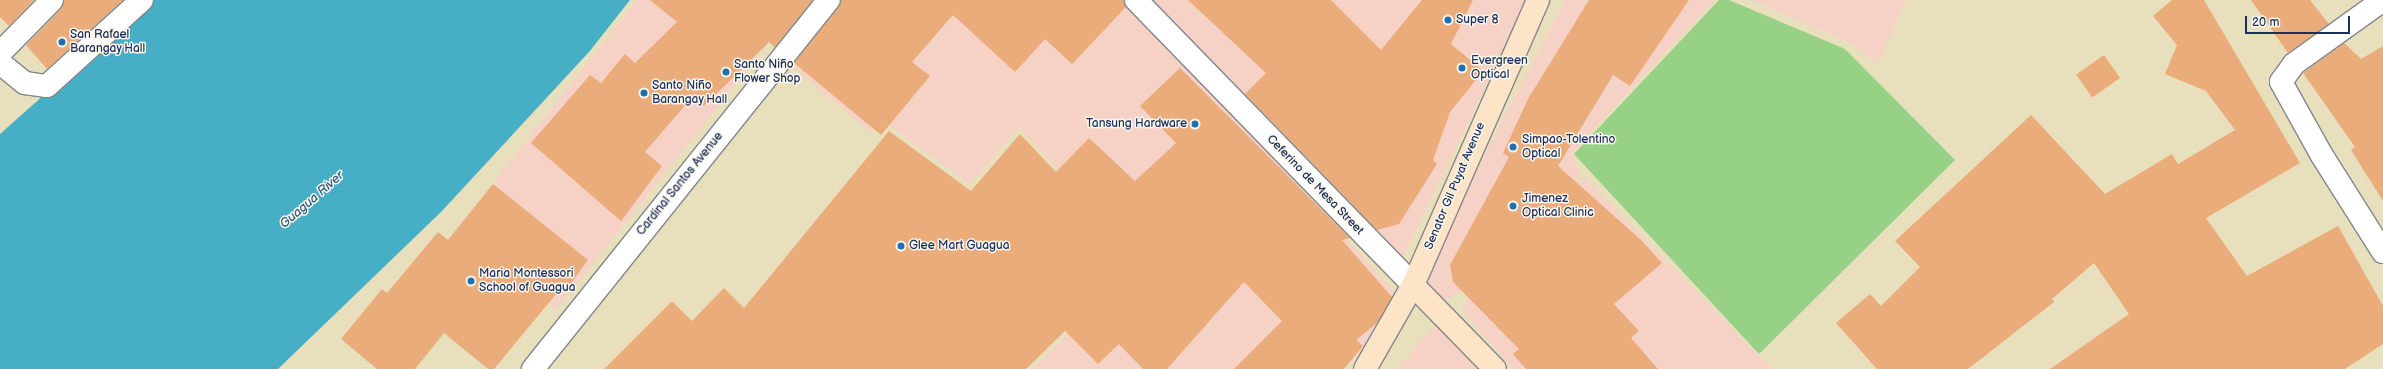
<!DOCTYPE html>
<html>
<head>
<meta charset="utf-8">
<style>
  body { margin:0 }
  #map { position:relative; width:2383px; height:369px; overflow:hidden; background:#e8e0bc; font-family:"Balsamiq Sans",sans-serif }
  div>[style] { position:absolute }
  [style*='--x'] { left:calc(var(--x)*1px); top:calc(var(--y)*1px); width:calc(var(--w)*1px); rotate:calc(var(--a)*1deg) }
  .built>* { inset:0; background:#f6d1c5 }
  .green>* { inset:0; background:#96d186 }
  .water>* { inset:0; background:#46afc5 }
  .building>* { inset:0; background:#eaac7a; transform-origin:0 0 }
  .roads { filter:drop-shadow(1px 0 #82888d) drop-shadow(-1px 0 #82888d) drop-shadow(0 1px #82888d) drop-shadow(0 -1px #82888d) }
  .minor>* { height:22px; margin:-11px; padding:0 11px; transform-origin:11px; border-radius:11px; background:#fff }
  .secondary>* { height:22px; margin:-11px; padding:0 11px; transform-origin:11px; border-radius:11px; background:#fee4c6 }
  .dots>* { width:11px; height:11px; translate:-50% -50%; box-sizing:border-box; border:2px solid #fbf7ec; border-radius:50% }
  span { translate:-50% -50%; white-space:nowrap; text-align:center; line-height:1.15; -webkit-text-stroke:3px #fbf7ec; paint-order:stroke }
  .poi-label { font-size:12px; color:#1b2f5e }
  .left { translate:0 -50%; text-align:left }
  .right { translate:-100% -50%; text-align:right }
  .street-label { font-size:12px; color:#1b2f5e }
  .water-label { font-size:13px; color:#2a5c82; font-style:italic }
  .scale { position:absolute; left:2245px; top:16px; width:105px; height:18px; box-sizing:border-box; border:2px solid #1b2f5e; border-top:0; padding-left:5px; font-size:12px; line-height:14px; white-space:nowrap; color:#1b2f5e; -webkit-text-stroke:3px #fbf7ec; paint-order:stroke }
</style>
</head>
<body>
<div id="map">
  <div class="built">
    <i style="clip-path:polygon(637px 0,807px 0,774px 36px,556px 310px,455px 231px)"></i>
    <i style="clip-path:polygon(850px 0,1121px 0,1248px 129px,1404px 303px,1344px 369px,1033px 369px,1141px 259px,1019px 127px,970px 184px,882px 120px,870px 132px,795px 69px)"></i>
    <i style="clip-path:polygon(1147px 0,1527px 0,1400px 263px)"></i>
    <i style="clip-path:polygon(1565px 0,1714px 0,1572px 153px,1580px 175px,1469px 288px,1441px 301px,1418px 284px)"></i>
    <i style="clip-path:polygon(1751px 0,1906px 0,1878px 64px,1849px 42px)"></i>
    <i style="clip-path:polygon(1583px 176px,1772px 369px,1514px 369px,1462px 311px,1475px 284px)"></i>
    <i style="clip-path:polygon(1438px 323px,1480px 369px,1396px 369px)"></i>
  </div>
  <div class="green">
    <i style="clip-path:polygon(1719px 0,1729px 0,1845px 49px,1955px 160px,1759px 354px,1574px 154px)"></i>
  </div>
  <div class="water">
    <i style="clip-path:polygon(151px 0,630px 0,589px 52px,441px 212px,278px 369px,0 369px,0 134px)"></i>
  </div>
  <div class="building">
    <i style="clip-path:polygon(0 0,34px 0,9px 26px,0 17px)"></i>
    <i style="clip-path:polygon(64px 0,123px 0,47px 69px,26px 45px,61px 9px)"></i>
    <i style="clip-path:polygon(650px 0,813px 0,775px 48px,769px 42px,704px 106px,693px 96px,645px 152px,662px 166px,621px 221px,531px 143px,590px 75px,601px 83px,625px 54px,635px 63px,677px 22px)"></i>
    <i style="clip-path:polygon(841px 0,1124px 0,1126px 7px,1072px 64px,1045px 39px,1015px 72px,953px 15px,912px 62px,930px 76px,881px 135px,794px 63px)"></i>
    <i style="clip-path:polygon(1188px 0,1331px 0,1381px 50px,1422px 0,1473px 0,1451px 44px,1483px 71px,1450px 112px,1433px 160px,1437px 164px,1399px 224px,1377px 230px,1245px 94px,1266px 73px)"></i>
    <i style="clip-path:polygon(1589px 0,1689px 0,1630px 86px,1613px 75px,1558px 166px,1641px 240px,1662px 263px,1614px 304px,1639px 331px,1631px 338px,1658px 369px,1526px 369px,1513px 354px,1519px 349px,1453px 282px,1450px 265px,1509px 157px,1503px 153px,1528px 99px)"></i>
    <i style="clip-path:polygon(2172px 0,2204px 0,2300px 163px,2206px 218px,2247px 276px,2338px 226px,2383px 306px,2383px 344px,2345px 369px,2050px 369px,2129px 314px,2094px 263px,2052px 299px,2054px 302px,1968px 369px,1877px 369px,1836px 323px,1870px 294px,1881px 306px,1920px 267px,1895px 241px,2031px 115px,2105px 194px,2172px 154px,2178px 164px,2235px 130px,2206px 91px,2165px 74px,2177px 45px,2153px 16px)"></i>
    <i style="clip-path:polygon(2251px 0,2310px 0,2329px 24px,2288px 53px)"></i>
    <i style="clip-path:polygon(2344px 43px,2361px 59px,2383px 46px,2383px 201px,2351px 150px,2355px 147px,2303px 73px)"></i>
    <i style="left:2104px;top:55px;width:28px;height:34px;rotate:55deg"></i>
    <i style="clip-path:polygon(1180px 68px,1350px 238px,1342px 240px,1392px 297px,1378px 322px,1356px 340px,1363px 346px,1344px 369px,1234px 369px,1282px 321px,1244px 282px,1167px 369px,1143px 369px,1119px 344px,1098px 364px,1065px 331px,1026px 369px,604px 369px,672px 301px,692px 321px,724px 288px,744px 308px,889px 131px,971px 191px,1020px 134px,1056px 172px,1089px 138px,1135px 181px,1176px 143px,1140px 106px)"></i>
    <i style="clip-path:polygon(493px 184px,588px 260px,566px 290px,562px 287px,494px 369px,488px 369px,444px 333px,415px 369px,377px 369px,341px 339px,382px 289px,387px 293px,438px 232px,448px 240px)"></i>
  </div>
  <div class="roads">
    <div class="minor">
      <i style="--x:1136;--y:0;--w:397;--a:45.8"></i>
      <i style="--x:2383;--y:0;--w:110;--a:144.3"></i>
      <i style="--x:2294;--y:64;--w:22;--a:126"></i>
      <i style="--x:2281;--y:82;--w:82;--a:60.9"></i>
      <i style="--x:2321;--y:154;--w:116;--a:57.7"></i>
      <i style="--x:0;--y:53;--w:74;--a:-45.5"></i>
      <i style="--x:0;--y:63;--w:32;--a:39"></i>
      <i style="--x:25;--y:83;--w:22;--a:8"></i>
      <i style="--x:47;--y:86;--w:128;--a:-42.2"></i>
      <i style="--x:533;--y:369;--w:473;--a:-51.3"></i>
    </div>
    <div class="secondary">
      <i style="--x:1413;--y:285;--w:117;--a:45.7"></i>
      <i style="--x:1365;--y:369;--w:97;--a:-60.3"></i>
      <i style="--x:1413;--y:285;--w:311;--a:-66.3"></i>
    </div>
  </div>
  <div class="dots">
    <i style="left:1448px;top:20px;background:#1f6fb2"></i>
    <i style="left:62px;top:42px;background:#1f6fb2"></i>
    <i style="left:1462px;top:68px;background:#1f6fb2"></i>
    <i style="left:726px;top:72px;background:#1f6fb2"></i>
    <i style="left:644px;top:93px;background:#1f6fb2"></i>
    <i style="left:1195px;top:124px;background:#1f6fb2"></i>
    <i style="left:1513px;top:147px;background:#1f6fb2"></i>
    <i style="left:1513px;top:206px;background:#1f6fb2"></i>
    <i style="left:901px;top:246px;background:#1f6fb2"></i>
    <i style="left:471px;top:281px;background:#1f6fb2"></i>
  </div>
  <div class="poi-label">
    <span class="left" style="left:1456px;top:20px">Super 8</span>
    <span class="left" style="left:70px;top:42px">San Rafael<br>Barangay Hall</span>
    <span class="left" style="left:1471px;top:68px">Evergreen<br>Optical</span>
    <span class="left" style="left:734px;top:72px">Santo Niño<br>Flower Shop</span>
    <span class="left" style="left:652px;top:93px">Santo Niño<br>Barangay Hall</span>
    <span class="right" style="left:1187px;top:124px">Tansung Hardware</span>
    <span class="left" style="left:1522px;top:147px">Simpao-Tolentino<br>Optical</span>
    <span class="left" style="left:1522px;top:206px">Jimenez<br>Optical Clinic</span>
    <span class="left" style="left:909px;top:246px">Glee Mart Guagua</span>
    <span class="left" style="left:479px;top:281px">Maria Montessori<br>School of Guagua</span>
  </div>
  <div class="street-label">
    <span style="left:680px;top:184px;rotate:-51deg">Cardinal Santos Avenue</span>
    <span style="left:1315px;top:185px;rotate:46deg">Ceferino de Mesa Street</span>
    <span style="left:1455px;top:186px;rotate:-67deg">Senator Gil Puyat Avenue</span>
  </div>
  <div class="water-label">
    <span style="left:312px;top:200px;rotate:-41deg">Guagua River</span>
  </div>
  <div class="scale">20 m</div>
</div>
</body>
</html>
